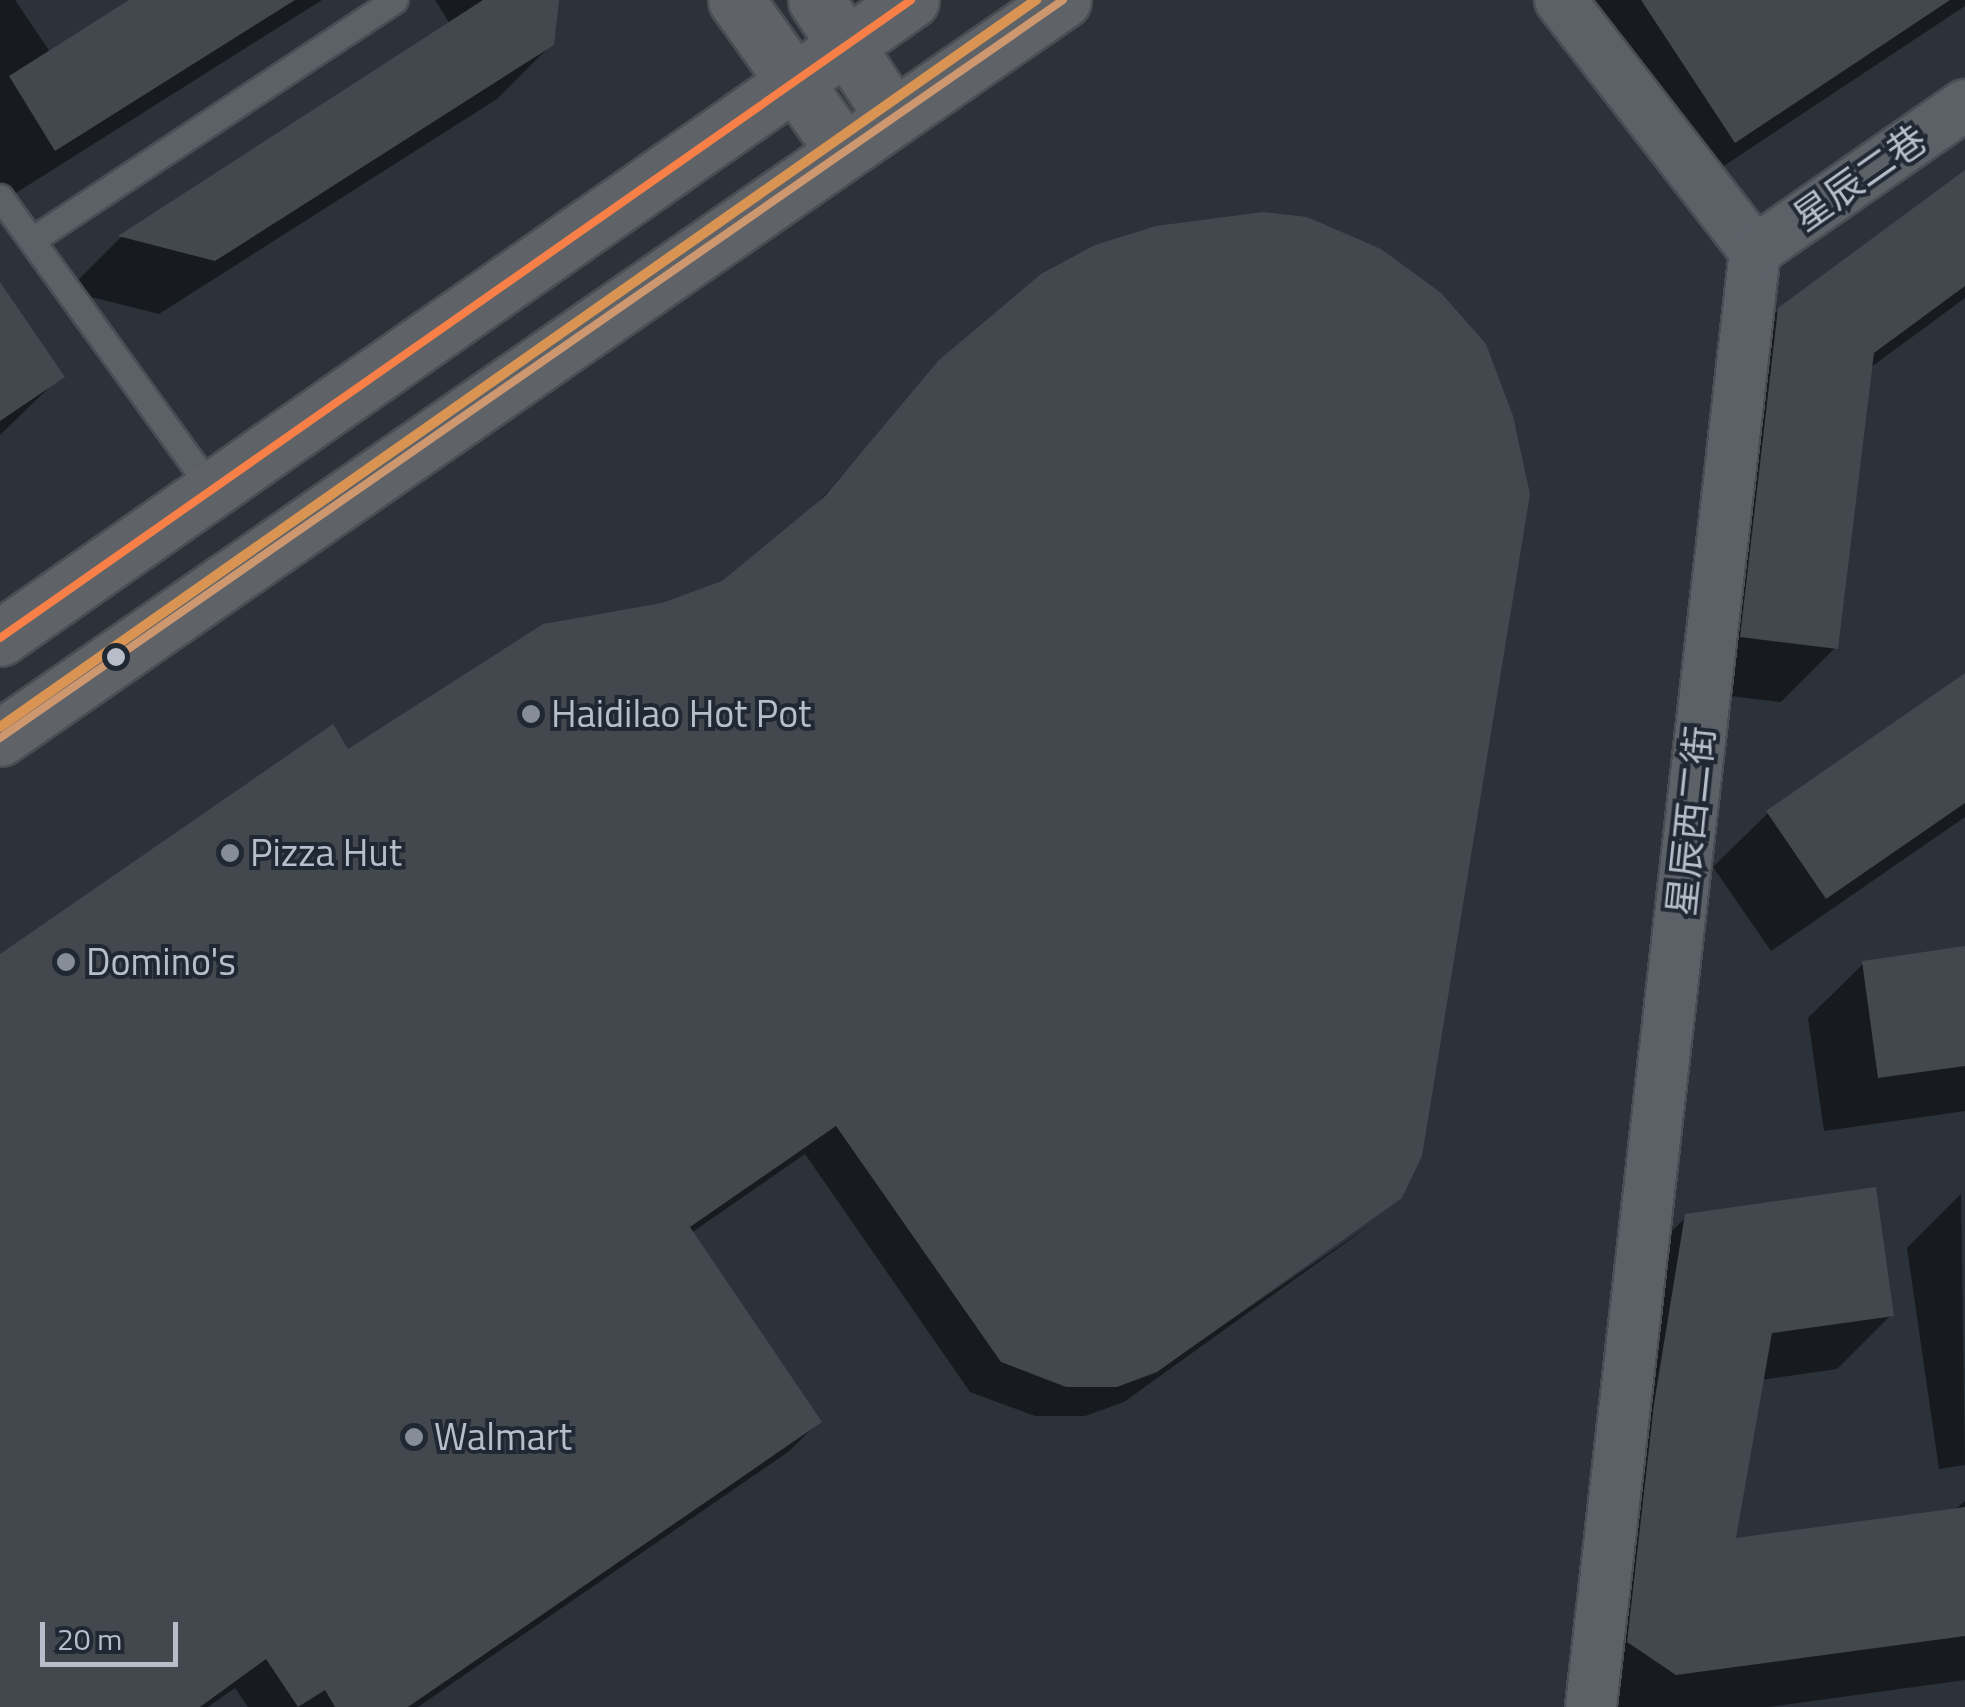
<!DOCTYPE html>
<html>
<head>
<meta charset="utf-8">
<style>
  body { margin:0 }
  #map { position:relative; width:1965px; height:1707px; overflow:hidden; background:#2c3239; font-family:"Titillium Web","Noto Sans SC",sans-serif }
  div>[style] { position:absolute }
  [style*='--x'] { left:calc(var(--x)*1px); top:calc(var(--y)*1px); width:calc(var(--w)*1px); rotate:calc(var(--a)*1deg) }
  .shadow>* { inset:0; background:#0007 }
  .building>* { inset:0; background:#43474e }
  .roads { filter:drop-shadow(2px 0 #4a4e54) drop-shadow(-2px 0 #4a4e54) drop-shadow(0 2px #4a4e54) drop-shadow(0 -2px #4a4e54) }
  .lane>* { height:25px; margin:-12.5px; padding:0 12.5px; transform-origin:12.5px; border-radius:12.5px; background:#5c6067 }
  .street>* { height:50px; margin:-25px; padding:0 25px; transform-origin:25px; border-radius:25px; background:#5c6067 }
  .primary>* { height:55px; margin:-27.5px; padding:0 27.5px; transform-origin:27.5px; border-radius:27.5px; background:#5f6368 }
  .bus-1>* { height:8px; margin:-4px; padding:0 4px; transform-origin:4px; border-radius:4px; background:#cd976f }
  .bus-2>* { height:8px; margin:-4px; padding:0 4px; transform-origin:4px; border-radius:4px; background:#f78048 }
  .metro-1>* { height:10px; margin:-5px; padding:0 5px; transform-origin:5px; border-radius:5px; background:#d99352 }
  .dots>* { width:28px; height:28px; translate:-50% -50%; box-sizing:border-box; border:5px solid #202833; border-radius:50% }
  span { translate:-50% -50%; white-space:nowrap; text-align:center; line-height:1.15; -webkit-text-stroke:8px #202833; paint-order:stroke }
  .street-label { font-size:38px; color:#b7bec9 }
  .poi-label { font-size:38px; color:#b7bec9 }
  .left { translate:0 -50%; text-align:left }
  .scale { position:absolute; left:40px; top:1622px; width:138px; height:45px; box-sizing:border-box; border:5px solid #b7bec9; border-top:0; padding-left:12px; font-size:30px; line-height:35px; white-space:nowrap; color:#b7bec9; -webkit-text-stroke:8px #202833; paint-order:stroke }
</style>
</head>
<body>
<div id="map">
  <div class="shadow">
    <i style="clip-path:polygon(0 0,15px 0,50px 52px,133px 0,322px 0,0 203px)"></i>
    <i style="clip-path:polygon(435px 0,557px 0,552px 44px,497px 99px,159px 314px,67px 291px,120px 238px,450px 24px)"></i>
    <i style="clip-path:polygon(1551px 0,1965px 0,1965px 6px,1680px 195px)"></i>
    <i style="clip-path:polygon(1965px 173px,1965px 298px,1870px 368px,1835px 648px,1781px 702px,1687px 691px,1724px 365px,1779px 310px)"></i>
    <i style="clip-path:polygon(0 307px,61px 376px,0 435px)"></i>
    <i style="clip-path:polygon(941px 362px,1400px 1197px,1146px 1378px,1380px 1218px,1124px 1402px,1085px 1416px,1035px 1416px,970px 1392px,805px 1154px,691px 1233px,819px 1422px,788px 1452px,418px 1707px,248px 1707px,235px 1688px,208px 1707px,0 1707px,0 958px,348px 753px,662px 606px,723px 584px,809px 513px)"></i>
    <i style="clip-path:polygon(1965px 676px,1965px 817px,1771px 951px,1713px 867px,1768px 813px)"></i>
    <i style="clip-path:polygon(1965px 949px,1965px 1111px,1824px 1131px,1808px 1018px,1863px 964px)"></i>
    <i style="clip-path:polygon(1961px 1194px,1965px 1465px,1939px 1469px,1907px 1248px)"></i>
    <i style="clip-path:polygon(1687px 1216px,1891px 1315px,1837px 1369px,1761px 1380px,1733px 1541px,1952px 1512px,1965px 1501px,1965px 1680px,1769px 1707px,1589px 1707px,1632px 1271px)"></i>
  </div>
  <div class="building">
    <i style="clip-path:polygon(129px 0,295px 0,55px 151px,9px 76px)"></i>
    <i style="clip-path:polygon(483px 0,559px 0,554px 45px,215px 261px,118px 236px)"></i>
    <i style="clip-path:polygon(1641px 0,1950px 0,1735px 143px)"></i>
    <i style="clip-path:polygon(1965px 170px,1965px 286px,1874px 353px,1838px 649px,1740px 637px,1778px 308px)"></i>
    <i style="clip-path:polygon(1263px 212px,1307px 217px,1381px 249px,1441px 293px,1486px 344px,1513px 416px,1530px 494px,1422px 1156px,1402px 1198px,1157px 1372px,1117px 1387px,1066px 1387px,1001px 1362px,836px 1126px,690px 1227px,822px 1422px,408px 1707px,335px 1707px,325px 1690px,298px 1707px,266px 1659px,200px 1707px,0 1707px,0 954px,333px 724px,348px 749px,543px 624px,662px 603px,722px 581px,824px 497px,939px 360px,1041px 274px,1095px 245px,1156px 226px)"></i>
    <i style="clip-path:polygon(0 282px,65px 377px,0 421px)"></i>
    <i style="clip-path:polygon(1965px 673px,1965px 803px,1826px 899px,1766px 811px)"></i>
    <i style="clip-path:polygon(1965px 946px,1965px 1066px,1878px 1078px,1862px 961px)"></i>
    <i style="clip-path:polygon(1876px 1187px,1894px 1316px,1772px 1333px,1736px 1538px,1965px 1507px,1965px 1636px,1676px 1675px,1627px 1642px,1654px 1404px,1685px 1214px)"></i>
  </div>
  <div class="roads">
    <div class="lane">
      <i style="--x:0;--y:197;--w:365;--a:54.1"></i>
      <i style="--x:32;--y:240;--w:435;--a:-33.5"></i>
    </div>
    <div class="street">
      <i style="--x:1560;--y:0;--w:318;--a:52.2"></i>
      <i style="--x:1755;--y:251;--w:1465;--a:96.43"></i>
      <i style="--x:1755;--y:251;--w:256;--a:-34.8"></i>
    </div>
    <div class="primary">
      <i style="--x:736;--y:0;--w:184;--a:54.5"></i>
      <i style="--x:816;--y:0;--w:141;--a:56.5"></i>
      <i style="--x:0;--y:638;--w:1112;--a:-35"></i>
      <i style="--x:0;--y:738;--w:1294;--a:-34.77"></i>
    </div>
  </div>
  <div class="bus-1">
    <i style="--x:0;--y:738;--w:1294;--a:-34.77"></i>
  </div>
  <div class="bus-2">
    <i style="--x:0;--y:638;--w:1112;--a:-35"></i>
  </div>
  <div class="metro-1">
    <i style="--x:0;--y:727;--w:1266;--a:-35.06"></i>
  </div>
  <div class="dots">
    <i style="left:116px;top:657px;background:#b7bec9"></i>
    <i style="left:531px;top:714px;background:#868d97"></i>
    <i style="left:230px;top:853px;background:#868d97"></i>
    <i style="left:66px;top:962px;background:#868d97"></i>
    <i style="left:414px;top:1437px;background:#868d97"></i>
  </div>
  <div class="street-label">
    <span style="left:1860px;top:178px;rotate:-35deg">星辰二巷</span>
    <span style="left:1691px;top:821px;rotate:-84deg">星辰西二街</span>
  </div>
  <div class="poi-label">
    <span class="left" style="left:551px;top:714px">Haidilao Hot Pot</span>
    <span class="left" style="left:250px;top:853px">Pizza Hut</span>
    <span class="left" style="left:86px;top:962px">Domino's</span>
    <span class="left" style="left:434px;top:1437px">Walmart</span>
  </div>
  <div class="scale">20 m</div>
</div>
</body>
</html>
